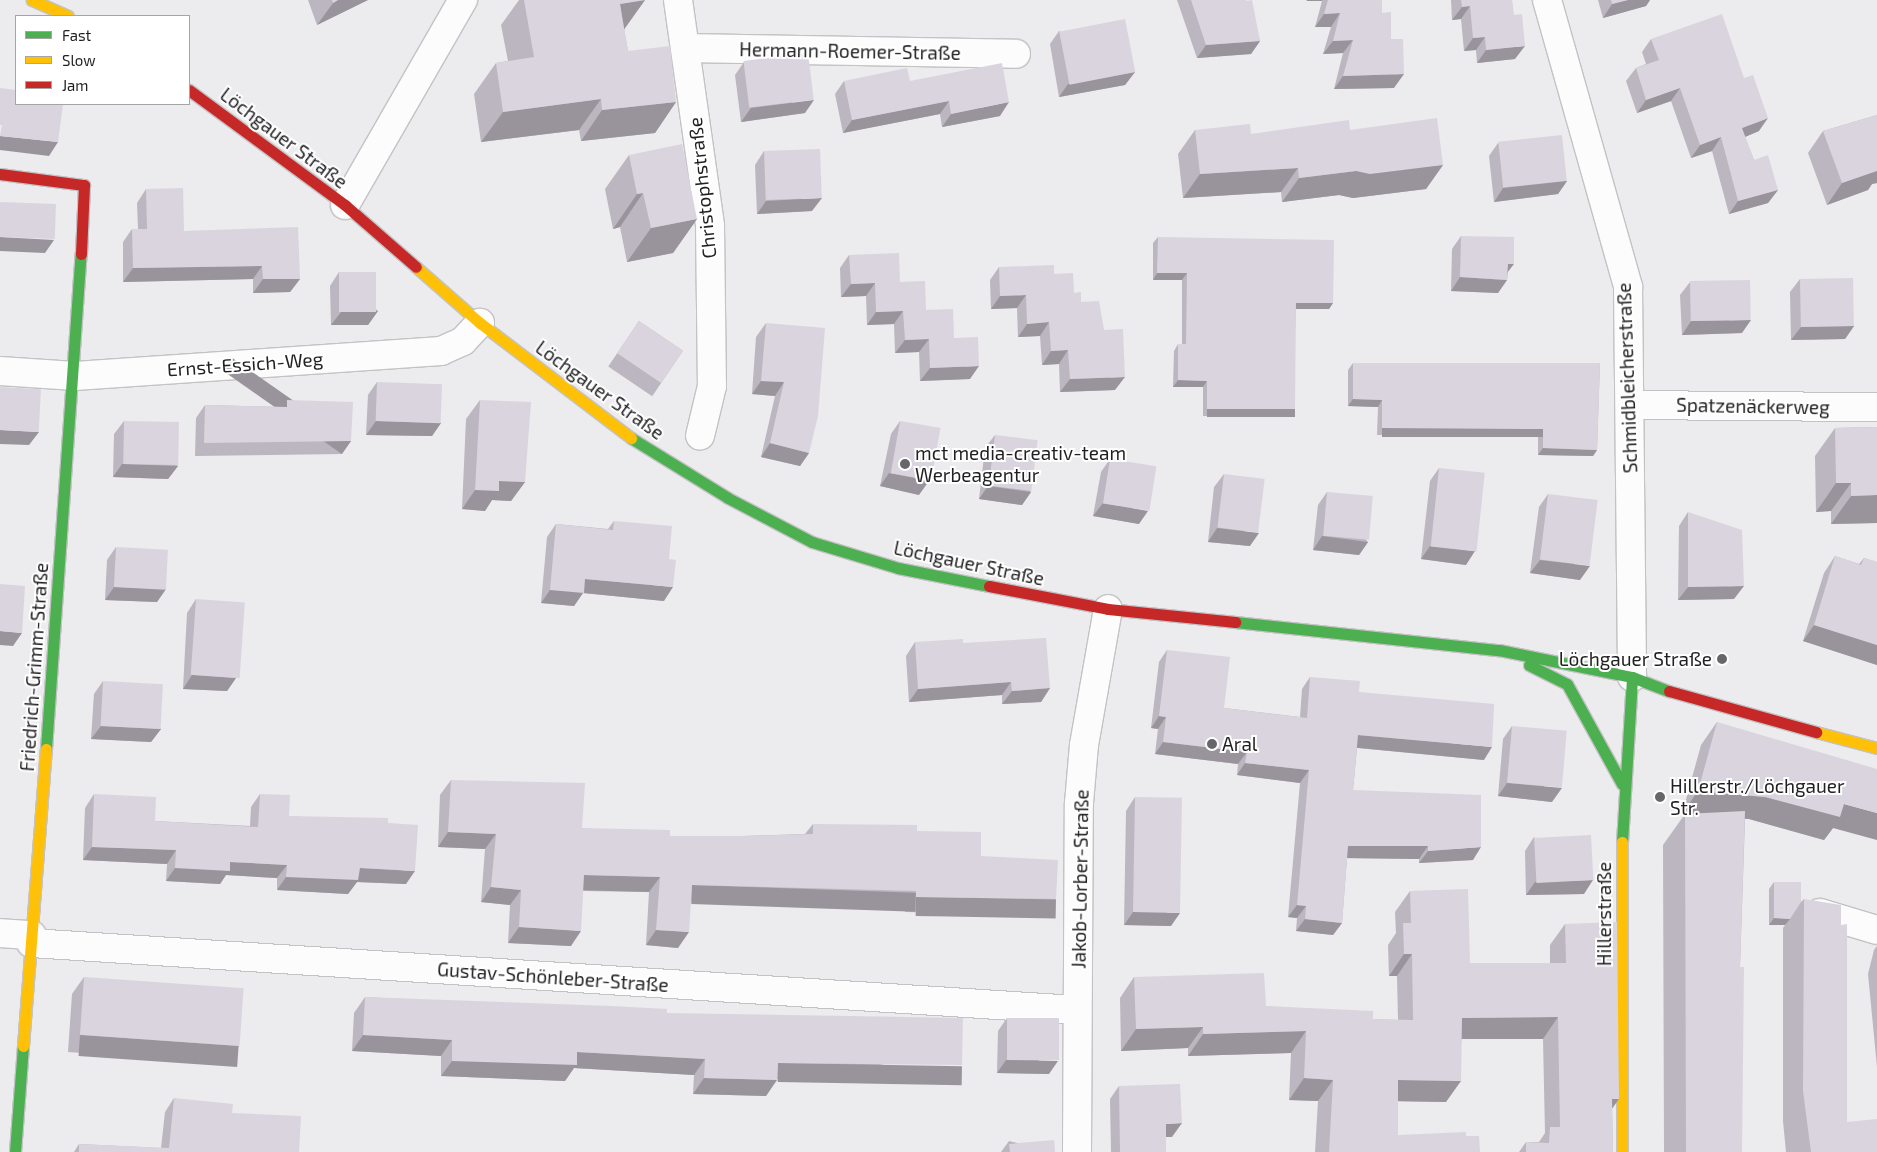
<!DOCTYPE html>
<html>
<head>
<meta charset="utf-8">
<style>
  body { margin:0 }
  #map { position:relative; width:1877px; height:1152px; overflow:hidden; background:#ecebed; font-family:"Exo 2",sans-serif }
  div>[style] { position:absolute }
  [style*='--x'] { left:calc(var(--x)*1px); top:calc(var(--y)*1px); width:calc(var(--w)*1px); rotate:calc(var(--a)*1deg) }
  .roads { filter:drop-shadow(1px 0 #c3c2c4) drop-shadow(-1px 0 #c3c2c4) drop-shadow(0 1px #c3c2c4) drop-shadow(0 -1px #c3c2c4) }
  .street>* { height:28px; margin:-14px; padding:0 14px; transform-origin:14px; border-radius:14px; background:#fcfcfc }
  .fast>* { height:11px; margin:-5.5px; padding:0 5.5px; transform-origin:5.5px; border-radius:5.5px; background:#4caf50 }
  .slow>* { height:11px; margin:-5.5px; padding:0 5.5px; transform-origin:5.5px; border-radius:5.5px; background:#ffc107 }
  .jam>* { height:11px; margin:-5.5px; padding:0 5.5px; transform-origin:5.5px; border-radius:5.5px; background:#c62828 }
  .wall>* { inset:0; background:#bbb6c0; transform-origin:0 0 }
  .shaded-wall>* { inset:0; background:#99949c; transform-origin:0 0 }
  .building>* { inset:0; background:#dad4df; transform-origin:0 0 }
  .dots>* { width:14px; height:14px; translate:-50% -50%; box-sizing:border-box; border:2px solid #fff; border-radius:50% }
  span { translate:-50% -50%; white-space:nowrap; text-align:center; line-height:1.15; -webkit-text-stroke:4px #fff; paint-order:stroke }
  .street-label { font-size:19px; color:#201f21 }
  .poi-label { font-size:19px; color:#201f21 }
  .left { translate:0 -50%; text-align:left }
  .right { translate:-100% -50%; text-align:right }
  .legend { position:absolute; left:15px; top:15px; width:175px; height:90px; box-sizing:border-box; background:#fff; border:1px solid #a6a5a6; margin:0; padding:6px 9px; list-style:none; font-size:15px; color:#201f21 }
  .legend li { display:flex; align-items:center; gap:10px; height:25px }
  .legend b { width:25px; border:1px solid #a6a5a6 }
</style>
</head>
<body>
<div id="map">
  <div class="roads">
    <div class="street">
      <i style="--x:678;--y:0;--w:228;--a:81.9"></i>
      <i style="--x:710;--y:226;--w:160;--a:89.3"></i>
      <i style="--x:712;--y:386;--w:51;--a:103.5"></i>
      <i style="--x:1547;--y:0;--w:298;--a:74.2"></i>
      <i style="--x:1628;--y:287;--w:390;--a:89.4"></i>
      <i style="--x:685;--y:48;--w:331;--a:1"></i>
      <i style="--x:345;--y:205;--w:237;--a:-60.1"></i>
      <i style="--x:0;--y:371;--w:75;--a:3.8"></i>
      <i style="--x:75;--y:376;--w:367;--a:-3.9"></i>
      <i style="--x:441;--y:351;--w:24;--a:-24"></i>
      <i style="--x:463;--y:341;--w:25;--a:-47"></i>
      <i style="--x:1630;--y:405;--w:247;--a:0.5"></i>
      <i style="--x:1820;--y:913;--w:59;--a:16.6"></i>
      <i style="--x:0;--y:933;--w:32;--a:4"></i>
      <i style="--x:31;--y:943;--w:1047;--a:3.67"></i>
      <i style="--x:1077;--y:1152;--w:349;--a:-89.7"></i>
      <i style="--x:1079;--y:803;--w:58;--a:-85.1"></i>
      <i style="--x:1084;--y:745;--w:138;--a:-80"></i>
    </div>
    <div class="fast">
      <i style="--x:631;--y:438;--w:114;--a:31.7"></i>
      <i style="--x:728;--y:498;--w:95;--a:27.6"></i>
      <i style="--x:812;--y:542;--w:90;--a:16.8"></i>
      <i style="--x:898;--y:568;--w:93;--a:11.2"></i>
      <i style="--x:1235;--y:622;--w:265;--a:6.1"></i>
      <i style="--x:1499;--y:650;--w:136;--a:11.5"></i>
      <i style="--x:1632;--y:677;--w:40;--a:21"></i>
      <i style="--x:1529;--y:665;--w:42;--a:26.6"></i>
      <i style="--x:1567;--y:684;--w:114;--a:61.2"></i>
      <i style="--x:46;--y:749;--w:496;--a:-86"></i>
      <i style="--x:1622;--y:842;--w:165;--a:-86.5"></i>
      <i style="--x:15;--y:1152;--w:106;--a:-85.7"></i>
    </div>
    <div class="slow">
      <i style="--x:32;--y:0;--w:39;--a:24"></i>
      <i style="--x:416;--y:267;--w:85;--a:41.2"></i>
      <i style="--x:480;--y:323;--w:190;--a:37.3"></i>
      <i style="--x:1816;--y:732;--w:63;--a:14.7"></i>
      <i style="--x:1622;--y:842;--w:310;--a:90"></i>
      <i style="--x:23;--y:1046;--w:298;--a:-85.6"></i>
    </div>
    <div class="jam">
      <i style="--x:189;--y:90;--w:194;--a:36.4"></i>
      <i style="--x:345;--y:205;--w:94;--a:41.1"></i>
      <i style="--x:0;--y:174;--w:85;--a:7.5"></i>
      <i style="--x:84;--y:185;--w:69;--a:92.5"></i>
      <i style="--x:989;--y:586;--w:121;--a:10.9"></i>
      <i style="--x:1108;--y:609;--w:128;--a:5.8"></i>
      <i style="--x:1669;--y:691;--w:153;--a:15.6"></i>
    </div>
  </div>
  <div class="wall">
    <i style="clip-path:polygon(308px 0,368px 0,317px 25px)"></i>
    <i style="clip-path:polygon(519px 0,645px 0,624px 29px,628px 51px,676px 102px,655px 133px,581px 141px,579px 130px,481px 142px,474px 94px,496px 63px,508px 61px,501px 25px)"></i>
    <i style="clip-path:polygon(1177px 0,1246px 0,1260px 41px,1251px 54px,1197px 58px)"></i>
    <i style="clip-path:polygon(1307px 0,1382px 0,1382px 13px,1391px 39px,1394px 88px,1334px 89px,1343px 53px,1323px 54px,1331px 27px,1315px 27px,1322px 1px,1306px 1px)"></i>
    <i style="clip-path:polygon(1451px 0,1512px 0,1515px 59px,1477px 63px,1476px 50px,1464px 51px,1461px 19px,1452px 20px)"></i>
    <i style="clip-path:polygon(1598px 0,1650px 0,1646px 6px,1603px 18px)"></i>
    <i style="clip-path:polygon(1059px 31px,1135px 72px,1125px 85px,1059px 97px,1050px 44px)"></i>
    <i style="clip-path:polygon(1651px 39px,1759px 131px,1745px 137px,1754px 160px,1778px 190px,1768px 203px,1729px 214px,1712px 151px,1691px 158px,1671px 101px,1637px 113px,1626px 81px,1636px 68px,1646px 64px,1642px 52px)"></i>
    <i style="clip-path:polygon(744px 62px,805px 113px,741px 122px,735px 75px)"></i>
    <i style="clip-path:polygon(844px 81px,910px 81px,1000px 116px,942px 127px,940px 114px,843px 133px,835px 94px)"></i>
    <i style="clip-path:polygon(1877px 115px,1877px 183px,1872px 184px,1868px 190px,1827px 205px,1808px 153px,1823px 131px)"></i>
    <i style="clip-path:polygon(1195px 130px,1251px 134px,1350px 130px,1443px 165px,1426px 189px,1353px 198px,1339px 195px,1282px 202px,1281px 192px,1183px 198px,1178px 154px)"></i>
    <i style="clip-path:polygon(1498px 143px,1567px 181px,1558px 194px,1494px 202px,1489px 156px)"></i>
    <i style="clip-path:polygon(764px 151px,812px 211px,757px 214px,755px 165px)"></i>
    <i style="clip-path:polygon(629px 155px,697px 219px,673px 253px,627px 262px,620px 227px,613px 229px,605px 189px)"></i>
    <i style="clip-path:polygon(146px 189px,184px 231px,300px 279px,290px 292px,253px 293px,253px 279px,123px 282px,123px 242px,132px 229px,138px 229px,137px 203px)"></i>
    <i style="clip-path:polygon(1461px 236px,1508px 272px,1507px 280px,1498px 293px,1451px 291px,1452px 249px)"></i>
    <i style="clip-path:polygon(1158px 237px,1333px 303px,1329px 309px,1296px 309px,1291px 416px,1203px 416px,1203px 387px,1173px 387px,1174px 351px,1178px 344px,1182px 344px,1182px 280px,1153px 280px,1153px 243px)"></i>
    <i style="clip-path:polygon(849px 255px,900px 282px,926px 310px,954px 338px,970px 379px,920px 381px,919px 352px,895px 353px,894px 324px,867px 325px,866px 296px,841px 297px,840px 268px)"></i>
    <i style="clip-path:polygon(999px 267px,1054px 274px,1074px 293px,1081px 302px,1115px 390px,1060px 392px,1059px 364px,1042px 365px,1040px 336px,1018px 337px,1017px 308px,991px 309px,990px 280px)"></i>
    <i style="clip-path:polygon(339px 272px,378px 311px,368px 325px,331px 325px,330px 286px)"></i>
    <i style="clip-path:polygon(1800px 279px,1854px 326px,1845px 339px,1791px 340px,1790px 292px)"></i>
    <i style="clip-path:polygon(1690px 282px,1742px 333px,1682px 335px,1680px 295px)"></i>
    <i style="left:639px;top:321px;width:53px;height:55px;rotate:34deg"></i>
    <i style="clip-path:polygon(766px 323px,809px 453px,800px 466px,761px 457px,775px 396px,752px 394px,756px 337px)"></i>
    <i style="clip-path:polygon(1353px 363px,1600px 363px,1597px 450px,1593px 456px,1538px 455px,1538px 436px,1377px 435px,1378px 407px,1348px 406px,1348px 370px)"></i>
    <i style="clip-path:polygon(377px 382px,441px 423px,432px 436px,366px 435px,368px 395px)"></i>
    <i style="clip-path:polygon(287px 400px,351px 441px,342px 454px,195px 456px,196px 418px,205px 405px,282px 407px)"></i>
    <i style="clip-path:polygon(480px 400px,525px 482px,511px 501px,492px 500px,485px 511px,462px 509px,466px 419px)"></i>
    <i style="clip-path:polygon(124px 421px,178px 466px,168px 479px,113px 477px,114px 434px)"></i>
    <i style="clip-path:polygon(900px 421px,919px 495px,880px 486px,891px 434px)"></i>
    <i style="clip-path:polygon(1877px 427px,1877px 523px,1831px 524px,1831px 511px,1816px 512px,1815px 456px,1835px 428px)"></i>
    <i style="clip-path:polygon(995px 435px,1031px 492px,1022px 505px,979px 499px,985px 448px)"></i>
    <i style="clip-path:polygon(1110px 459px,1139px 524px,1093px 516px,1101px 472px)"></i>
    <i style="clip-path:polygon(1439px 468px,1466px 565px,1421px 559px,1430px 481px)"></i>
    <i style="clip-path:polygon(1224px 474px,1250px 546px,1208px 542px,1214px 487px)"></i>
    <i style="clip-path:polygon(1327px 492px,1368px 542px,1359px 555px,1313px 550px,1318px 505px)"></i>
    <i style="clip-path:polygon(1548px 494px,1580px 580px,1530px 573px,1539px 507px)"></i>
    <i style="clip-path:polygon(1688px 512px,1734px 599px,1678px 600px,1679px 526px)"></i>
    <i style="clip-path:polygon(614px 521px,664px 601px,583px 593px,574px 606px,541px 603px,547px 537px,556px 524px,608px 529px)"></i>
    <i style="clip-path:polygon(116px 547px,166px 589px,157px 602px,105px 600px,107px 560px)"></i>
    <i style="clip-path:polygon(1835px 556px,1859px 564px,1864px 558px,1877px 562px,1877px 665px,1803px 641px,1824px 573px)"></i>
    <i style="clip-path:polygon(196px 599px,236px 678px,227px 691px,183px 689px,187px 613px)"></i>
    <i style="clip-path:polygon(915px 642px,963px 643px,1050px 688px,1041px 702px,1002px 704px,1002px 695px,909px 702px,906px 656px)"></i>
    <i style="clip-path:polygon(1167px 650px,1224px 708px,1300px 717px,1302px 689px,1310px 677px,1359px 692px,1484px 760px,1357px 748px,1353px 790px,1473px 860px,1419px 863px,1419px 859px,1347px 858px,1342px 923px,1333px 935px,1296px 931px,1297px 918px,1288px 917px,1300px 783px,1237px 775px,1238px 764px,1155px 754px,1158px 729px,1151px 728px,1159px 662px)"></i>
    <i style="clip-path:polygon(103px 681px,161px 729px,151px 742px,91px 739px,94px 694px)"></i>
    <i style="clip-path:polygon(1717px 722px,1833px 828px,1824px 840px,1749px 819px,1745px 819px,1740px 967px,1742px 1152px,1664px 1152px,1663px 845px,1685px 814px,1682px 814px,1701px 745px)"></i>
    <i style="clip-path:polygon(1512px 726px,1552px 802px,1498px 796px,1503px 739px)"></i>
    <i style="clip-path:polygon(451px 780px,582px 828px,670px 836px,742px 836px,805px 834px,813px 824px,917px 831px,981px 856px,1056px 899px,1046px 914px,905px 912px,905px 906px,691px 901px,678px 948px,646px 945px,649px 892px,583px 891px,571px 946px,508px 943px,510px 905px,481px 902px,485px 849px,438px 847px,440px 795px)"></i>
    <i style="clip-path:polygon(94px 794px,155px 821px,250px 826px,251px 807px,260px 794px,289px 816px,388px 823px,406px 884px,357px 882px,348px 894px,277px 890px,277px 878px,226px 875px,220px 884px,166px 881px,167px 864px,83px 860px,85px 808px)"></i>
    <i style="clip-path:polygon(1135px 797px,1171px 926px,1124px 925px,1126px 811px)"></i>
    <i style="clip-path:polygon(1534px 837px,1584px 894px,1526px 895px,1525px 851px)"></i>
    <i style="clip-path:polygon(1774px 882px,1801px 902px,1804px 899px,1841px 925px,1847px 1122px,1877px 1152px,1786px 1152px,1783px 1121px,1783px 928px,1785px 925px,1769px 925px,1769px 889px)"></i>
    <i style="clip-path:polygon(1410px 891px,1470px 963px,1550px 963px,1550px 945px,1565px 924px,1612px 1109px,1613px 1152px,1519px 1152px,1526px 1142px,1539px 1142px,1545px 1133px,1543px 1039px,1462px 1039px,1446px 1102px,1398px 1101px,1398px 1135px,1466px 1136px,1480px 1152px,1315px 1152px,1318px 1101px,1289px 1100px,1291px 1053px,1188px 1056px,1188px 1048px,1121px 1051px,1120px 998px,1134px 977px,1266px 1006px,1373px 1019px,1398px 1020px,1397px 976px,1389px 976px,1388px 945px,1396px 933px,1395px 912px)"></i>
    <i style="clip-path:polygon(1877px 946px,1877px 1067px,1868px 974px,1874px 950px)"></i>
    <i style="clip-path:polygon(84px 977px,239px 1046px,227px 1063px,68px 1052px,72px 994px)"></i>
    <i style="clip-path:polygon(365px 997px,667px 1013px,951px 1081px,777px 1079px,766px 1096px,693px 1094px,694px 1075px,574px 1068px,565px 1081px,441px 1076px,441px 1056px,352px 1051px,354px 1013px)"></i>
    <i style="clip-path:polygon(1007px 1018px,1049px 1074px,997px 1073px,998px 1031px)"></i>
    <i style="clip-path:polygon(1119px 1086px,1172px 1137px,1166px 1137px,1166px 1152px,1111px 1152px,1110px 1099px)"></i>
    <i style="clip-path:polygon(174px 1098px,232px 1113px,299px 1152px,74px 1152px,79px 1144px,161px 1148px,165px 1112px)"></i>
    <i style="clip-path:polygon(1009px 1141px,1055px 1152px,1001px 1152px)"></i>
  </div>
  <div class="shaded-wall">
    <i style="clip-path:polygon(338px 0,368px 0,317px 25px,333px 3px)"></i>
    <i style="clip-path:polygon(645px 0,623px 31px,620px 4px)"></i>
    <i style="left:1307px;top:0;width:15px;height:1px"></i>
    <i style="clip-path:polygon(1628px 0,1650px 0,1646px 6px,1603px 18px,1612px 4px)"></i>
    <i style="clip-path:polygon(1470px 6px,1461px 19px,1452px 20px,1462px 7px)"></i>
    <i style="clip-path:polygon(1340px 13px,1331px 27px,1315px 27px,1324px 14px)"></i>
    <i style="clip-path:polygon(1485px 37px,1476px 50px,1464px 51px,1473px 38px)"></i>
    <i style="clip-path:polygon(1353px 40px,1343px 53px,1323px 54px,1333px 41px)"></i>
    <i style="clip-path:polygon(1260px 41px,1251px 54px,1197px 58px,1206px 45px)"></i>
    <i style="clip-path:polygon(1525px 46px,1515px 59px,1477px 63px,1486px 50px)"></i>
    <i style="clip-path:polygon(1135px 72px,1125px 85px,1059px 97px,1068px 84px)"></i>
    <i style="clip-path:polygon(1404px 74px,1394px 88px,1334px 89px,1343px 76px)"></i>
    <i style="clip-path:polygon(1680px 88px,1671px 101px,1637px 113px,1646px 100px)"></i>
    <i style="clip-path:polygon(601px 99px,579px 130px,481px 142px,503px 112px)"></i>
    <i style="clip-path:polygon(814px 100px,805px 113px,741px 122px,751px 108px)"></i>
    <i style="clip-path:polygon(949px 101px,940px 114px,843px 133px,852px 120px)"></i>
    <i style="clip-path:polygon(676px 102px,655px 133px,581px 141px,602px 110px)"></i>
    <i style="clip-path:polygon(1009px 102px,1000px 116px,942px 127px,951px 114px)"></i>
    <i style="clip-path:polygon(1768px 118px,1759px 131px,1733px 142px,1742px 128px)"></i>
    <i style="clip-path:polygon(0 136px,58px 142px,49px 156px,0 150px)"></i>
    <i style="clip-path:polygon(1721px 137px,1712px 151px,1691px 158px,1700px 145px)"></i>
    <i style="clip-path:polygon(1443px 165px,1426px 189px,1353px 198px,1339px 195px,1282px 202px,1299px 178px,1356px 171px)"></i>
    <i style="clip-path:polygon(1298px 168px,1281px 192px,1183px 198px,1200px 174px)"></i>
    <i style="clip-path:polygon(1877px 170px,1877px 183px,1872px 184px,1868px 190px,1827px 205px,1842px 183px)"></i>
    <i style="clip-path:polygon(1567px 181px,1558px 194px,1494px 202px,1503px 188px)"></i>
    <i style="clip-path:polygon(1778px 190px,1768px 203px,1729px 214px,1738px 201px)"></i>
    <i style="clip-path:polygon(643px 193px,620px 227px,613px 229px,637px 194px)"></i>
    <i style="clip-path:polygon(822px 198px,812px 211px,757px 214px,766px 201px)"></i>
    <i style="clip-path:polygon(697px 219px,673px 253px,627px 262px,651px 228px)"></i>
    <i style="clip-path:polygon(0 237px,54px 240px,45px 253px,0 251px)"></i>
    <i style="clip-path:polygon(1508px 264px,1514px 264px,1504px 277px)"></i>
    <i style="clip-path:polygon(262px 266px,253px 279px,123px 282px,133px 268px)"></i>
    <i style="clip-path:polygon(1157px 273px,1187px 273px,1182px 280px,1153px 280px)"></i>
    <i style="clip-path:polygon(1460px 277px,1507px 280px,1498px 293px,1451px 291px)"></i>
    <i style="clip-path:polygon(263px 279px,300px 279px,290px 292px,253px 293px)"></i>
    <i style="clip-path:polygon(875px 283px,866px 296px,841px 297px,851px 284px)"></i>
    <i style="clip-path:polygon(1026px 295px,1017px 308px,991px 309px,1000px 296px)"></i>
    <i style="clip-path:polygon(1296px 303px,1333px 303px,1329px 309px,1292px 309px)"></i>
    <i style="clip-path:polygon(378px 311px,368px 325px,331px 325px,341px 312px)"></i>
    <i style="clip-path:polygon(903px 311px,894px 324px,867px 325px,876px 312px)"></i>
    <i style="clip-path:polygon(1751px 320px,1742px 333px,1682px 335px,1691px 321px)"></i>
    <i style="clip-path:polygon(1049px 322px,1040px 336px,1018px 337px,1027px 324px)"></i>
    <i style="clip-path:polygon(1854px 326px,1845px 339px,1791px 340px,1801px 327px)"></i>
    <i style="clip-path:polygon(929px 339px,919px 352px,895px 353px,905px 340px)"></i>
    <i style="clip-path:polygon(1068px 350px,1059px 364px,1042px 365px,1051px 351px)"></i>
    <i style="clip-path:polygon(979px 366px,970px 379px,920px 381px,930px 368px)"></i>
    <i style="clip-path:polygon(1125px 377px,1115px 390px,1060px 392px,1070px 379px)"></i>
    <i style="clip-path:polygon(1178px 380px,1207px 381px,1203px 387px,1173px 387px)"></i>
    <i style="clip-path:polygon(761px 381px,784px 382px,775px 396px,752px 394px)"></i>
    <i style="clip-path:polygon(1353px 399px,1382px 400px,1378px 407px,1348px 406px)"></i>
    <i style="left:1207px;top:409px;width:88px;height:8px"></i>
    <i style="clip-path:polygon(376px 421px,441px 423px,432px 436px,366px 435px)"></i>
    <i style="left:1382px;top:428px;width:161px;height:9px"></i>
    <i style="clip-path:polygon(0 430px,39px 432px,29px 445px,0 444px)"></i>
    <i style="left:351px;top:441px;width:16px;height:147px;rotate:125deg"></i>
    <i style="clip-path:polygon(770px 443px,809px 453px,800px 466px,761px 457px)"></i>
    <i style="clip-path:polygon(1543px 448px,1597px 450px,1593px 456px,1538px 455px)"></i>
    <i style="clip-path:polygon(122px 464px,178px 466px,168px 479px,113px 477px)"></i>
    <i style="clip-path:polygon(889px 473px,929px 481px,919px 495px,880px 486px)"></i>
    <i style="clip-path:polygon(499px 481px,525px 482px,511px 501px,492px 500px,485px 511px,462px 509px,475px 490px)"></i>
    <i style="clip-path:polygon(1836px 483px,1851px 483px,1831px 511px,1816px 512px)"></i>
    <i style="clip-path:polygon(988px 486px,1031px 492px,1022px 505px,979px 499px)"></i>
    <i style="clip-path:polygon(1877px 495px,1877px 523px,1831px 524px,1851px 496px)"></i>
    <i style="clip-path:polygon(1103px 503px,1148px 511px,1139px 524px,1093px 516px)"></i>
    <i style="clip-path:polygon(1217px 528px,1259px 533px,1250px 546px,1208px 542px)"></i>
    <i style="clip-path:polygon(1322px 536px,1368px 542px,1359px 555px,1313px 550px)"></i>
    <i style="clip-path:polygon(1430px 546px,1475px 551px,1466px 565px,1421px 559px)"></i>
    <i style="clip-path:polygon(1540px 560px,1590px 566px,1580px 580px,1530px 573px)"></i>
    <i style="clip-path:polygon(585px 579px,673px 587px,664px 601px,583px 593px,574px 606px,541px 603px,550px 590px)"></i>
    <i style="clip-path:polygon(1744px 586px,1734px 599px,1678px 600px,1688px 587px)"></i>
    <i style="clip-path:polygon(114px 587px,166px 589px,157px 602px,105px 600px)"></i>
    <i style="clip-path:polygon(1814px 625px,1877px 645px,1877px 665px,1803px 641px)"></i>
    <i style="clip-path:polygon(0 631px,22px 633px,13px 646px,0 645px)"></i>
    <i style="clip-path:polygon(192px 675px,236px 678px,227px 691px,183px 689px)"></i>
    <i style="clip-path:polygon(1011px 682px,1002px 695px,909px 702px,918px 689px)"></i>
    <i style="clip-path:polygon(1050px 688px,1041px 702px,1002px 704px,1012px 691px)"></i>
    <i style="clip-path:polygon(1159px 716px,1166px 717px,1158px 729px,1151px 728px)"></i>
    <i style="clip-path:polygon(101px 726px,161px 729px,151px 742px,91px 739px)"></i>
    <i style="clip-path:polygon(1358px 735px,1492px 747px,1484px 760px,1349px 747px)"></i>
    <i style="clip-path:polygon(1163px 742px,1247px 752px,1238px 764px,1155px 754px)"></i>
    <i style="clip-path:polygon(1245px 763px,1309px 770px,1300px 783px,1237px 775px)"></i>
    <i style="clip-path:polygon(1507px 783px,1562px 788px,1552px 802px,1498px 796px)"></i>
    <i style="clip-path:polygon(1698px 791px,1844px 804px,1877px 813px,1877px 840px,1833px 828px,1824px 840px,1749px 819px,1682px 814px)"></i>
    <i style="clip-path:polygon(448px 832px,496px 834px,485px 849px,438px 847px)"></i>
    <i style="clip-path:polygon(1348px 846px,1428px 846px,1419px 859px,1340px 858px)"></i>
    <i style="clip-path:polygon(92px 847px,176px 850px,167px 864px,83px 860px)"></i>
    <i style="clip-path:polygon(1481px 847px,1473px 860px,1419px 863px,1428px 851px)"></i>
    <i style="clip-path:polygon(230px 862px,287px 865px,277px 878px,226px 875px,220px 884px,166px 881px,175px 868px)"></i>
    <i style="clip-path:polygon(360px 868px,415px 871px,406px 884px,357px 882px,348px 894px,277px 890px,286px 877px)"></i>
    <i style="clip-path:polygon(584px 875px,660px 877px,649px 892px,573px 890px)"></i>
    <i style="clip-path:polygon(1593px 880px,1584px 894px,1526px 895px,1535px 882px)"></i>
    <i style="left:692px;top:885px;width:224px;height:19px;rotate:2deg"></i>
    <i style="clip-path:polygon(491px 887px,521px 890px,510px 905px,481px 902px)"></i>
    <i style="left:916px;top:897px;width:140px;height:19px;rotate:1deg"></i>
    <i style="clip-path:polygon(1297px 905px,1306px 906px,1297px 918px,1288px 917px)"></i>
    <i style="clip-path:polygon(1133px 912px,1180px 913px,1171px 926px,1124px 925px)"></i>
    <i style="clip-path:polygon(1774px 918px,1790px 919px,1785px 925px,1769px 925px)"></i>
    <i style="clip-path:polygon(1305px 919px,1342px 923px,1333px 935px,1296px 931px)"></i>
    <i style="clip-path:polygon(519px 927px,581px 931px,571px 946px,508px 943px)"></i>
    <i style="clip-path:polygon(656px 930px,689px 932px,678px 948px,646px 945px)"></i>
    <i style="clip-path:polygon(1404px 954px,1412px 954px,1397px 976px,1389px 976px)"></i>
    <i style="clip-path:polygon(1558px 1017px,1543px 1039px,1447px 1039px,1462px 1018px)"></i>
    <i style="clip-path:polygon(1203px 1027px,1188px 1048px,1121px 1051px,1136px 1029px)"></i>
    <i style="clip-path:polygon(1306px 1031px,1291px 1053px,1188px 1056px,1203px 1034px)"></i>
    <i style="left:80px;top:1035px;width:159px;height:21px;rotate:4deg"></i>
    <i style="clip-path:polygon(363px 1035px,452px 1040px,441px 1056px,352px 1051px)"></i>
    <i style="clip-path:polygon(577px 1052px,705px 1059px,694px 1075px,574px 1068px,565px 1081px,441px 1076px,452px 1061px)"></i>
    <i style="clip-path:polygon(1006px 1060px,1058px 1061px,1049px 1074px,997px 1073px)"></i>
    <i style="left:778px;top:1063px;width:184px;height:19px;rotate:1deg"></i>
    <i style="clip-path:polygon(704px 1078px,777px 1080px,766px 1096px,693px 1094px)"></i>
    <i style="clip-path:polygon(1304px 1078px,1333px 1080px,1318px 1101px,1289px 1100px)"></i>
    <i style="clip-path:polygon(1398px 1080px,1461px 1081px,1446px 1102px,1383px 1101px)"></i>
    <i style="clip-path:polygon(1612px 1099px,1619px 1099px,1604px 1120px)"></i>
    <i style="clip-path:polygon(1182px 1123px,1172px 1137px,1156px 1137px,1166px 1124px)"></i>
  </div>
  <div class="building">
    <i style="clip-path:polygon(332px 0,338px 0,333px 3px)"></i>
    <i style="clip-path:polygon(524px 0,645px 0,620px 4px,628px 51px,670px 46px,676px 102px,602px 110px,601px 99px,503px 112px,496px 63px,534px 57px)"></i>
    <i style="clip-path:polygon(1191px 0,1246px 0,1246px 1px,1252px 0,1260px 41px,1206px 45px)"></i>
    <i style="clip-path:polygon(1328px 0,1382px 0,1382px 13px,1391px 12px,1391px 39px,1403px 39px,1404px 74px,1343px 76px,1353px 40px,1333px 41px,1340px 13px,1324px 14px)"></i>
    <i style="clip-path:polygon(1461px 0,1512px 0,1514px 15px,1522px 14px,1525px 46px,1486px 50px,1485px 37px,1473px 38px,1470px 6px,1462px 7px)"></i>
    <i style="clip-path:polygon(1611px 0,1628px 0,1612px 4px)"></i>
    <i style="clip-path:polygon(1722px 14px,1744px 78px,1753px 75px,1768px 118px,1742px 128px,1754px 160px,1768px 155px,1778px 190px,1738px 201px,1721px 137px,1700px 145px,1680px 88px,1646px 100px,1636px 68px,1659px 60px,1651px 39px)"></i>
    <i style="left:1125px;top:19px;width:54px;height:67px;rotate:79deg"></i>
    <i style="left:808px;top:53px;width:47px;height:65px;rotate:83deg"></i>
    <i style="clip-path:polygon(1002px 63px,1009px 102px,951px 114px,949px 101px,852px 120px,844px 81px,907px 68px,910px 81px)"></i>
    <i style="clip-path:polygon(0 88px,16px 90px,16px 104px,63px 104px,58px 142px,0 136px,2px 125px,0 125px)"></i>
    <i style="clip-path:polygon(1877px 115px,1877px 171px,1842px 183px,1823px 131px)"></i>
    <i style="clip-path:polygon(1437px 118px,1443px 165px,1370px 174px,1356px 171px,1299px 178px,1298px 168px,1200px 174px,1195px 130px,1250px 124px,1251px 134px,1349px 120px,1350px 130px)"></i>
    <i style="left:1562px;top:135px;width:46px;height:64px;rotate:84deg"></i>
    <i style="clip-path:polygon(682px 144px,697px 219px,651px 228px,643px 193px,637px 194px,629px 155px)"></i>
    <i style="left:820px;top:149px;width:49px;height:56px;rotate:88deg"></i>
    <i style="clip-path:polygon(183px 188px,184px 231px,298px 227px,300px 279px,263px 279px,262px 266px,133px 268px,132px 229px,147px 229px,146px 189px)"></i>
    <i style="left:0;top:202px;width:56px;height:35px;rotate:2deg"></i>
    <i style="clip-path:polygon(1461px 236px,1514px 237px,1514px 264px,1508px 264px,1507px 280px,1460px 277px)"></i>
    <i style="clip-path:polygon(1158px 237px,1334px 240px,1333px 303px,1296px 303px,1295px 409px,1207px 409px,1207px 381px,1178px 380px,1178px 344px,1186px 344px,1187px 273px,1157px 273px)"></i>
    <i style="clip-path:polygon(899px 253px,900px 282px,925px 281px,926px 310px,953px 309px,954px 338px,978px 337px,979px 366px,930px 368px,929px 339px,905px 340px,903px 311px,876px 312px,875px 283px,851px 284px,849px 255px)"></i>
    <i style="clip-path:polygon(1054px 265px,1054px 274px,1073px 273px,1074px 293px,1081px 292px,1081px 302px,1099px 301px,1104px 330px,1123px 329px,1125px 377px,1070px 379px,1068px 350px,1051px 351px,1049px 322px,1027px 324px,1026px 295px,1000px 296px,999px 267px)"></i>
    <i style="left:339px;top:272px;width:37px;height:40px"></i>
    <i style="left:1853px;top:278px;width:48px;height:53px;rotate:89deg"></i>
    <i style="left:1750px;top:280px;width:40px;height:60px;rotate:89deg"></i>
    <i style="left:639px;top:321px;width:53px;height:39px;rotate:34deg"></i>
    <i style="clip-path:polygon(766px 323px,825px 328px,818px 416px,809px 453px,770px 443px,784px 382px,761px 381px)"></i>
    <i style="clip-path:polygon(1353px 363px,1600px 363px,1597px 450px,1543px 448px,1543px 429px,1382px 428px,1382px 400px,1353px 399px)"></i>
    <i style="left:377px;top:382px;width:65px;height:39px;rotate:2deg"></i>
    <i style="left:0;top:387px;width:41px;height:43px;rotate:3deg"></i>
    <i style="clip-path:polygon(287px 400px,353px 402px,351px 441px,204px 443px,205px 405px,287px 407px)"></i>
    <i style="clip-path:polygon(480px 400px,531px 402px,525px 482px,499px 481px,499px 491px,475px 490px)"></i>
    <i style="left:124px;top:421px;width:55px;height:43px;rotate:1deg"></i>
    <i style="left:900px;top:421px;width:41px;height:53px;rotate:10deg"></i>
    <i style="clip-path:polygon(1877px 427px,1877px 495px,1851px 496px,1851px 483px,1836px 483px,1835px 428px)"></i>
    <i style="left:995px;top:435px;width:43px;height:51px;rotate:7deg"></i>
    <i style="left:1110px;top:459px;width:47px;height:45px;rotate:9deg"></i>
    <i style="left:1439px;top:468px;width:46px;height:79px;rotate:6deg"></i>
    <i style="left:1224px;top:474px;width:41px;height:54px;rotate:7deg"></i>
    <i style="left:1327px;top:492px;width:46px;height:44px;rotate:5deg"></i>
    <i style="left:1548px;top:494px;width:50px;height:66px;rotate:7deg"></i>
    <i style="clip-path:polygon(1688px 512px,1742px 530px,1744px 586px,1688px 587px)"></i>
    <i style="clip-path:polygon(614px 521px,672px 526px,669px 559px,676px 560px,673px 587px,585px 579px,584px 593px,550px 590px,556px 524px,613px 530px)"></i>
    <i style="left:116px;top:547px;width:52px;height:40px;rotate:3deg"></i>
    <i style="clip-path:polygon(1835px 556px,1861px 565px,1864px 558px,1877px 562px,1877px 645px,1814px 625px)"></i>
    <i style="clip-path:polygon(0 584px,25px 586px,22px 633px,0 631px)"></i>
    <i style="left:196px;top:599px;width:49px;height:76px;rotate:4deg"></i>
    <i style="clip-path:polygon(1046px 638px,1050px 688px,1012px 691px,1011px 682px,918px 689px,915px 642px,963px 639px,963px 643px)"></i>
    <i style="clip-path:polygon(1167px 650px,1230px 657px,1224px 708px,1307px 718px,1310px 677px,1360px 681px,1359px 692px,1494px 704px,1492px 747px,1358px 735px,1353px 790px,1481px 795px,1481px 847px,1428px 851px,1428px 846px,1348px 846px,1342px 923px,1305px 919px,1306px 906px,1297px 905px,1309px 770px,1245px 763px,1247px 752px,1163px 742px,1166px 717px,1159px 716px)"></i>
    <i style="left:103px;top:681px;width:60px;height:45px;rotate:3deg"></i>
    <i style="clip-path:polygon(1717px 722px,1877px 769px,1877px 813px,1844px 804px,1840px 817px,1765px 797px,1698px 791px)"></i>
    <i style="left:1512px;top:726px;width:55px;height:57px;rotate:5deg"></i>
    <i style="clip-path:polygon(451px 780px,585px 783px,582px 828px,670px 830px,670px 836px,742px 836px,813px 834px,813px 824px,917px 825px,917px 831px,981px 832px,981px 856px,1058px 860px,1056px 899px,916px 897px,916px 891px,692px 885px,689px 932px,656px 930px,660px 877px,584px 875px,581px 931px,519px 927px,521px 890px,491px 887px,496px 834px,448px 832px)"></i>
    <i style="clip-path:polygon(94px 794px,156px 797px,155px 821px,258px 827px,260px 794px,290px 795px,289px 816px,388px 818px,388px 823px,418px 825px,415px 871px,360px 868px,358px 880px,286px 877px,287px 865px,230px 862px,230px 871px,175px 868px,176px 850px,92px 847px)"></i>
    <i style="left:1135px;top:797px;width:47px;height:115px;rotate:1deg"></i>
    <i style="clip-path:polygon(1745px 811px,1740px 967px,1744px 967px,1742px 1152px,1686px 1152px,1685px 814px)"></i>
    <i style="left:1591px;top:835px;width:45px;height:57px;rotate:87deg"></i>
    <i style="clip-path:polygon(1774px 882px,1801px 882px,1801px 902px,1790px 919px,1774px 918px)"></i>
    <i style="clip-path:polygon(1468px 889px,1470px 963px,1566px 963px,1565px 924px,1617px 922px,1619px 1099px,1612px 1099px,1613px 1152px,1526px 1152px,1526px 1142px,1549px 1143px,1550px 1127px,1560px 1127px,1558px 1017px,1462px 1018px,1461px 1081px,1398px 1080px,1398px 1135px,1466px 1132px,1466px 1136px,1479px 1136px,1480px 1152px,1329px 1152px,1333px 1080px,1304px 1078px,1306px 1031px,1203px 1034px,1203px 1027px,1136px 1029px,1134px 977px,1264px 973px,1266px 1006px,1373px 1011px,1373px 1019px,1413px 1020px,1412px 954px,1404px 954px,1403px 923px,1411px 923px,1410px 891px)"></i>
    <i style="clip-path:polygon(1804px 899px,1841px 905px,1841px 925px,1847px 924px,1847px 1122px,1877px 1119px,1877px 1152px,1811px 1152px,1803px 1091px)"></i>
    <i style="left:84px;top:977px;width:160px;height:58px;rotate:4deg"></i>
    <i style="clip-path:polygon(365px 997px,611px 1006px,667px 1009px,667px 1013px,963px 1018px,962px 1065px,778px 1063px,777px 1080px,704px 1078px,705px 1059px,577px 1052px,577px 1065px,452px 1061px,452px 1040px,363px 1035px)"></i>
    <i style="left:1007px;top:1018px;width:52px;height:42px"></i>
    <i style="clip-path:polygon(1180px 1084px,1182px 1123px,1166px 1124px,1166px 1152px,1120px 1152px,1119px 1086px)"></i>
    <i style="clip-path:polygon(174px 1098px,233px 1104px,232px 1113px,301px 1116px,299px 1152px,79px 1152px,79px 1144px,169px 1148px)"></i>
    <i style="left:1054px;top:1140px;width:12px;height:45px;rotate:85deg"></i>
  </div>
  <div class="dots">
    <i style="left:905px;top:464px;background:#676668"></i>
    <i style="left:1722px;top:659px;background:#676668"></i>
    <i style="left:1212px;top:744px;background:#676668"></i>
    <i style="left:1660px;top:797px;background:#676668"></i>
  </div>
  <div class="street-label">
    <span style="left:850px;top:51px;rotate:1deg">Hermann-Roemer-Straße</span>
    <span style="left:284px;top:138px;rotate:37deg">Löchgauer Straße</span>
    <span style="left:702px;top:188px;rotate:-96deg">Christophstraße</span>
    <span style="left:245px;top:364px;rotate:-4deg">Ernst-Essich-Weg</span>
    <span style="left:1627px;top:378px;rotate:-92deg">Schmidbleicherstraße</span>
    <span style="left:600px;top:390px;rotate:36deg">Löchgauer Straße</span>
    <span style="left:1753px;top:406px;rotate:1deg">Spatzenäckerweg</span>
    <span style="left:969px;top:563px;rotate:12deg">Löchgauer Straße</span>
    <span style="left:34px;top:667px;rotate:-86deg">Friedrich-Grimm-Straße</span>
    <span style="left:1080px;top:879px;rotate:-89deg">Jakob-Lorber-Straße</span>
    <span style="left:1604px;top:914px;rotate:-90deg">Hillerstraße</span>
    <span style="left:553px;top:977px;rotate:4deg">Gustav-Schönleber-Straße</span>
  </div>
  <div class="poi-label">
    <span class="left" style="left:915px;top:464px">mct media-creativ-team<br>Werbeagentur</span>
    <span class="right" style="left:1712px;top:659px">Löchgauer Straße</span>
    <span class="left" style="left:1222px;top:744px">Aral</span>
    <span class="left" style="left:1670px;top:797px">Hillerstr./Löchgauer<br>Str.</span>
  </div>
  <ul class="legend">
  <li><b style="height:6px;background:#4caf50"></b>Fast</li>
  <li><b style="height:6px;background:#ffc107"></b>Slow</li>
  <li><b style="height:6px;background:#c62828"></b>Jam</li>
  </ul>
</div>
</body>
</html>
